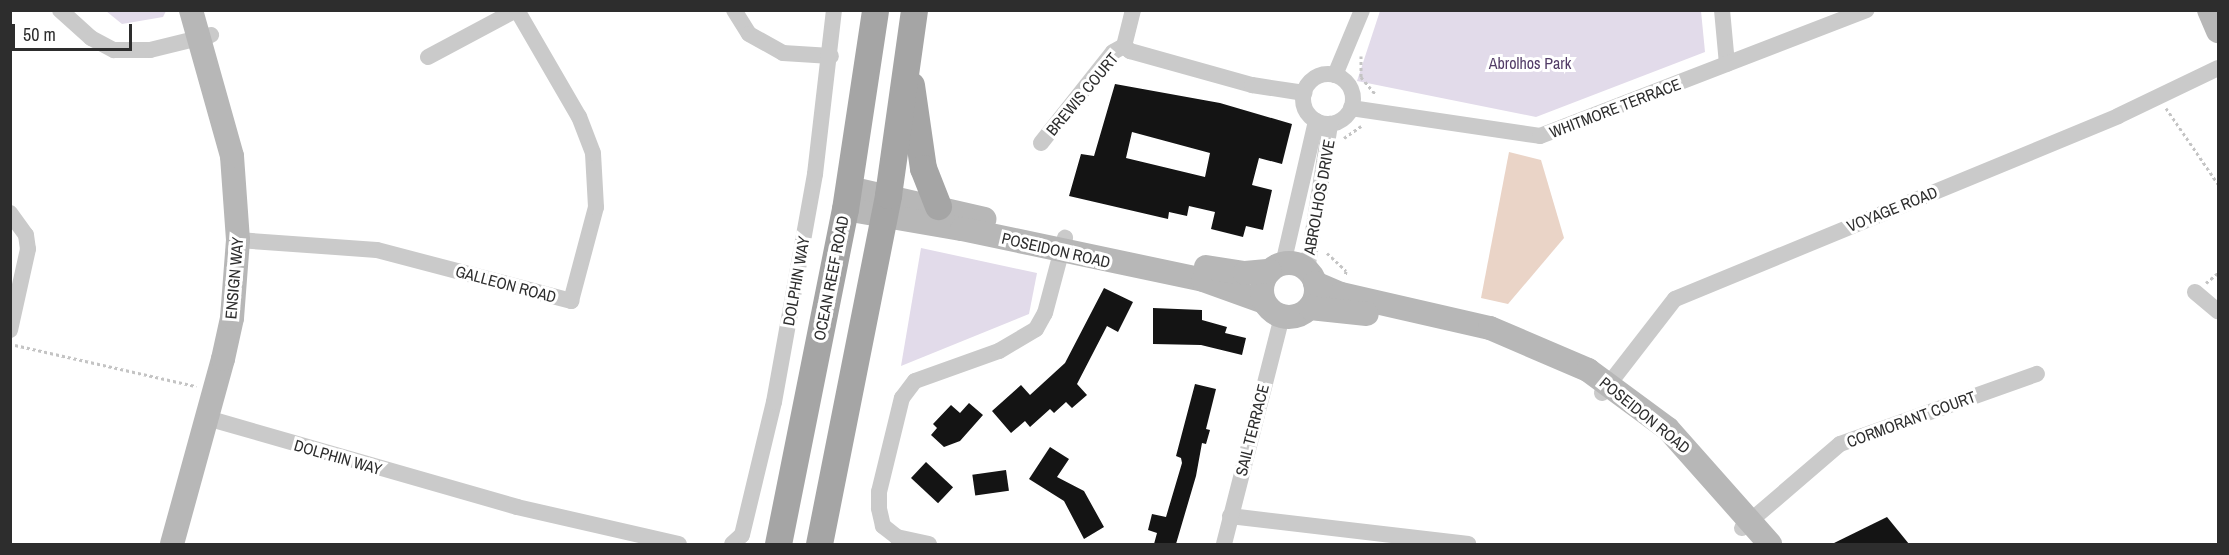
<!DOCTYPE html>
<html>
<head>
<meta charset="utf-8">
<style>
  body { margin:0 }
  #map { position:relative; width:2229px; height:555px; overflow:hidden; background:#fff; font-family:"Archivo Narrow",sans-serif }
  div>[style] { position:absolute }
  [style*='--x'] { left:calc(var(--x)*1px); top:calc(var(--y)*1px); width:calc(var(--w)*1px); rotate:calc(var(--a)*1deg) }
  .green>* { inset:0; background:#e2dbea }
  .water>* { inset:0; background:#ead4c7 }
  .building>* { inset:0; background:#141414; transform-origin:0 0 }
  .path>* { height:3px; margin-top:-1.5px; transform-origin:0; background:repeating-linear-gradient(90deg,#c4c4c4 0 3px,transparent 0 6px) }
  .street>* { height:16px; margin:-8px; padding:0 8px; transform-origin:8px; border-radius:8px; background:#cacaca }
  .street>.ring { margin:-8px; padding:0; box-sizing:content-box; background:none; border:16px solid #cacaca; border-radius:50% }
  .secondary>* { height:24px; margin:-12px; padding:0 12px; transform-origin:12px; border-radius:12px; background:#b7b7b7 }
  .secondary>.ring { margin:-12px; padding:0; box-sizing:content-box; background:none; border:24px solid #b7b7b7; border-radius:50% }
  .primary>* { height:27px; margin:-13.5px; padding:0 13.5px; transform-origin:13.5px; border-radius:13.5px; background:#a5a5a5 }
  span { translate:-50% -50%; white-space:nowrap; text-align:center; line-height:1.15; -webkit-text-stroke:6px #fff; paint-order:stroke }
  .park-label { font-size:16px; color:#523c67 }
  .street-label { font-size:16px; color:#2d2d2d }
  .frame { position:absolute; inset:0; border:12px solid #2d2d2d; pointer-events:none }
  .scale { position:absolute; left:12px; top:24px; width:120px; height:27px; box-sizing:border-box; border:3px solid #2d2d2d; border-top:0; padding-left:8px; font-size:18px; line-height:21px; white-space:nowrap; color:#2d2d2d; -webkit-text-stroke:4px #fff; paint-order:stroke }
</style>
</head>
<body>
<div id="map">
  <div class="green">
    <i style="clip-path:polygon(106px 11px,166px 11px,163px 17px,122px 24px)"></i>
    <i style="clip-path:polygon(1380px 11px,1701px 11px,1705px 52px,1536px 117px,1357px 81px)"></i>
    <i style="clip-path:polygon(921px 248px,1037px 273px,1029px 314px,901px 366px)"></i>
  </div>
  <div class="water">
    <i style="clip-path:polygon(1509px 152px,1541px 160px,1564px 238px,1508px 304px,1481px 298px)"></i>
  </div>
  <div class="building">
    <i style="clip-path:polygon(evenodd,1115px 84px,1220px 103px,1292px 124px,1282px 164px,1259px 158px,1252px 185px,1272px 190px,1263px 230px,1246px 226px,1243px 237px,1211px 229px,1215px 212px,1189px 206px,1187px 216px,1169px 212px,1168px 219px,1069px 196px,1081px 154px,1094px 156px,1115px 84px,1132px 132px,1210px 153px,1205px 177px,1126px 158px,1132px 132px)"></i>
    <i style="clip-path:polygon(1104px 288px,1133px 302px,1118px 332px,1107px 326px,1077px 384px,1087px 395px,1072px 408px,1066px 402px,1054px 413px,1050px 409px,1030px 427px,1025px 421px,1011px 433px,992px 411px,1021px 385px,1030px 395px,1065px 363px)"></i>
    <i style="clip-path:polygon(1153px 308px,1202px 310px,1202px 320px,1227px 327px,1225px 333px,1246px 338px,1242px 355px,1201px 345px,1153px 344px)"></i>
    <i style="clip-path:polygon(1195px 384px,1216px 389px,1206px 429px,1210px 430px,1206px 444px,1202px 443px,1196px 476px,1176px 544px,1154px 544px,1157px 533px,1148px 530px,1152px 514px,1166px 517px,1182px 463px,1181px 458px,1176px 456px)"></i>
    <i style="clip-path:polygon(969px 403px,983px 415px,960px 441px,944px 447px,931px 435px,937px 428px,933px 424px,951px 405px,960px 413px)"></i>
    <i style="clip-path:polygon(1050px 447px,1069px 459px,1057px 477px,1084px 491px,1104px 527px,1084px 539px,1064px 501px,1029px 479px)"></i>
    <i style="left:926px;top:462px;width:37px;height:22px;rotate:43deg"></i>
    <i style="left:1006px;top:470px;width:21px;height:34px;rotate:82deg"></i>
    <i style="clip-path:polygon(1887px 517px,1909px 544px,1832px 544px)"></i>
  </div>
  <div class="path">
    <i style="--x:1361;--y:56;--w:21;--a:90"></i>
    <i style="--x:1361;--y:77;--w:23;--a:50"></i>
    <i style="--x:2166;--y:108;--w:92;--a:55.6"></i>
    <i style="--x:1344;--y:138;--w:21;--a:-35"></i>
    <i style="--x:1327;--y:253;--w:26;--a:43"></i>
    <i style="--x:1346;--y:271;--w:5;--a:101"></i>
    <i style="--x:2206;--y:283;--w:16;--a:-40"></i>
    <i style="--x:15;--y:345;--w:186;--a:12.8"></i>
  </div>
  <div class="street">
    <i style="--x:60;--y:10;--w:42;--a:42.1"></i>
    <i style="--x:91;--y:38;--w:26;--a:28"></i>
    <i style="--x:114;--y:50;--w:36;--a:0"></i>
    <i style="--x:150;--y:50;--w:63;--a:-13.8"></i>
    <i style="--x:734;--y:10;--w:28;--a:58"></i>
    <i style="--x:749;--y:34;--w:39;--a:29"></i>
    <i style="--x:783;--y:53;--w:48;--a:3.6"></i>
    <i style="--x:1133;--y:10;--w:37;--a:104"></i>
    <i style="--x:1124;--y:46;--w:8;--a:40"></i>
    <i style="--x:1130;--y:51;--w:127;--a:15.6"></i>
    <i style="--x:1252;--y:85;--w:53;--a:8.7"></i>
    <i style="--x:1722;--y:10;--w:54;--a:84.7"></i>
    <i style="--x:428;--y:57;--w:100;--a:-28.1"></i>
    <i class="ring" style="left:1303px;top:74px;width:34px;height:34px"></i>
    <i style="--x:1335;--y:75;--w:70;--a:-67.4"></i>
    <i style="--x:1351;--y:108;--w:191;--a:8.4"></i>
    <i style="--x:1540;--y:136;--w:350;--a:-21.1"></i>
    <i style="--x:1041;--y:143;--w:116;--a:-51.6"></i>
    <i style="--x:1113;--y:52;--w:13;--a:-29"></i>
    <i style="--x:10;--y:213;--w:27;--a:54"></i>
    <i style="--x:26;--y:235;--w:14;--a:82"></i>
    <i style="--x:28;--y:249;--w:83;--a:102.5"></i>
    <i style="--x:238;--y:240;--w:139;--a:4.1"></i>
    <i style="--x:377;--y:250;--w:201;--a:14.7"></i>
    <i style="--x:571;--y:301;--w:97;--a:-75.1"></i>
    <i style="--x:596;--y:207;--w:54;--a:-93.2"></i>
    <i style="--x:593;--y:153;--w:39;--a:-111"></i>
    <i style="--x:579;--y:117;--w:124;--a:-120.1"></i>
    <i style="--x:1283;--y:264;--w:147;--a:-77"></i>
    <i style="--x:1307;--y:270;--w:148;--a:-81"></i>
    <i style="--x:2195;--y:292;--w:30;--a:40"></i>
    <i style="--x:1602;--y:393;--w:119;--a:-52.2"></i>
    <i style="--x:1675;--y:299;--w:479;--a:-22.4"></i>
    <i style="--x:2118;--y:116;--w:111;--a:-25.6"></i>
    <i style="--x:207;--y:418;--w:323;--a:16"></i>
    <i style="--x:517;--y:507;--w:166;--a:12.9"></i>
    <i style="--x:1230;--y:516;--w:240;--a:6.7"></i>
    <i style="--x:1742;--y:528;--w:129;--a:-40.6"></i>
    <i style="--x:1840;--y:444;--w:209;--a:-19.6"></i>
    <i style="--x:732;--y:544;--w:13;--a:-42"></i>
    <i style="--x:742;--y:535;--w:137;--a:-76.5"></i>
    <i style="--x:774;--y:402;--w:232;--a:-79.8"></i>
    <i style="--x:815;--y:174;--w:165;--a:-83.4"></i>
    <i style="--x:929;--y:544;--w:33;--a:-168"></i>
    <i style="--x:897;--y:537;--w:18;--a:-142"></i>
    <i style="--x:883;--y:526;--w:18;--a:-103"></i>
    <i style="--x:879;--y:508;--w:16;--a:-90"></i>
    <i style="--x:879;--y:492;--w:97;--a:-76.3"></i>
    <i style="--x:902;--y:398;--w:21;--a:-53"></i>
    <i style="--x:915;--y:381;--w:89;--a:-19.7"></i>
    <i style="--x:999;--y:351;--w:43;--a:-30.7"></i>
    <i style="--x:1036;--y:329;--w:18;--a:-61"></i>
    <i style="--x:1045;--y:313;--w:78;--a:-75.1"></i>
    <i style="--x:1224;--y:544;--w:234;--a:-75.7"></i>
  </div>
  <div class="secondary">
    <i style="--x:2209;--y:10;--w:23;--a:67"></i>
    <i style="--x:849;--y:188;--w:139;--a:12.9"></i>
    <i style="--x:845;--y:209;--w:119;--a:9.7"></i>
    <i style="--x:962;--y:229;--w:246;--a:11.9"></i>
    <i style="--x:1203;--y:280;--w:65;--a:19.8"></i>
    <i class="ring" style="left:1262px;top:263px;width:30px;height:30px"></i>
    <i style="--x:1206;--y:267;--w:39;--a:9"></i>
    <i style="--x:1245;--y:273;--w:25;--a:-5"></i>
    <i style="--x:1315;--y:283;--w:28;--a:23"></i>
    <i style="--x:1341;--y:294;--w:153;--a:12.9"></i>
    <i style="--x:1490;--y:328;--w:107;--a:23.2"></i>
    <i style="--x:1588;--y:370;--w:99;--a:36.4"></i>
    <i style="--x:1668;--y:429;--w:154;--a:48.4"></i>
    <i style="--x:1310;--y:308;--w:57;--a:6"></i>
    <i style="--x:172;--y:544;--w:192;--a:-74.6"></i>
    <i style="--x:223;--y:359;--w:42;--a:-77.6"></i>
    <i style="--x:232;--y:318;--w:78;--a:-85.6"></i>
    <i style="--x:238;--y:240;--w:84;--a:-94.1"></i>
    <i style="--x:232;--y:156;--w:152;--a:-105.7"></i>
  </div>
  <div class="primary">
    <i style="--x:911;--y:85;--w:84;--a:81.8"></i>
    <i style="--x:923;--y:168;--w:41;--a:68.5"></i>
    <i style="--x:778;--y:544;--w:342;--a:-78.7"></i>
    <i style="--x:845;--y:209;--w:201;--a:-81.4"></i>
    <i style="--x:819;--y:544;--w:356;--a:-78.8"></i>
    <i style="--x:888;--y:195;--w:187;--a:-82"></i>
  </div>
  <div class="park-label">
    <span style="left:1530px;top:63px">Abrolhos Park</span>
  </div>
  <div class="street-label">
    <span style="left:1082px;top:94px;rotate:-50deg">BREWIS COURT</span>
    <span style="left:1615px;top:108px;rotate:-21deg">WHITMORE TERRACE</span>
    <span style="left:1319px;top:197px;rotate:-80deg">ABROLHOS DRIVE</span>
    <span style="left:1892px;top:209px;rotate:-22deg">VOYAGE ROAD</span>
    <span style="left:1056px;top:250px;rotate:13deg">POSEIDON ROAD</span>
    <span style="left:234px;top:278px;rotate:-85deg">ENSIGN WAY</span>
    <span style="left:831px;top:278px;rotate:-79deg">OCEAN REEF ROAD</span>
    <span style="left:796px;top:281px;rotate:-80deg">DOLPHIN WAY</span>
    <span style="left:506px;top:284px;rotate:15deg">GALLEON ROAD</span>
    <span style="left:1645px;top:415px;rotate:39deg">POSEIDON ROAD</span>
    <span style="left:1911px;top:419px;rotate:-20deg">CORMORANT COURT</span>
    <span style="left:1252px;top:430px;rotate:-76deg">SAIL TERRACE</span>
    <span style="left:338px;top:457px;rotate:16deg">DOLPHIN WAY</span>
  </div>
  <div class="frame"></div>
  <div class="scale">50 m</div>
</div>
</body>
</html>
